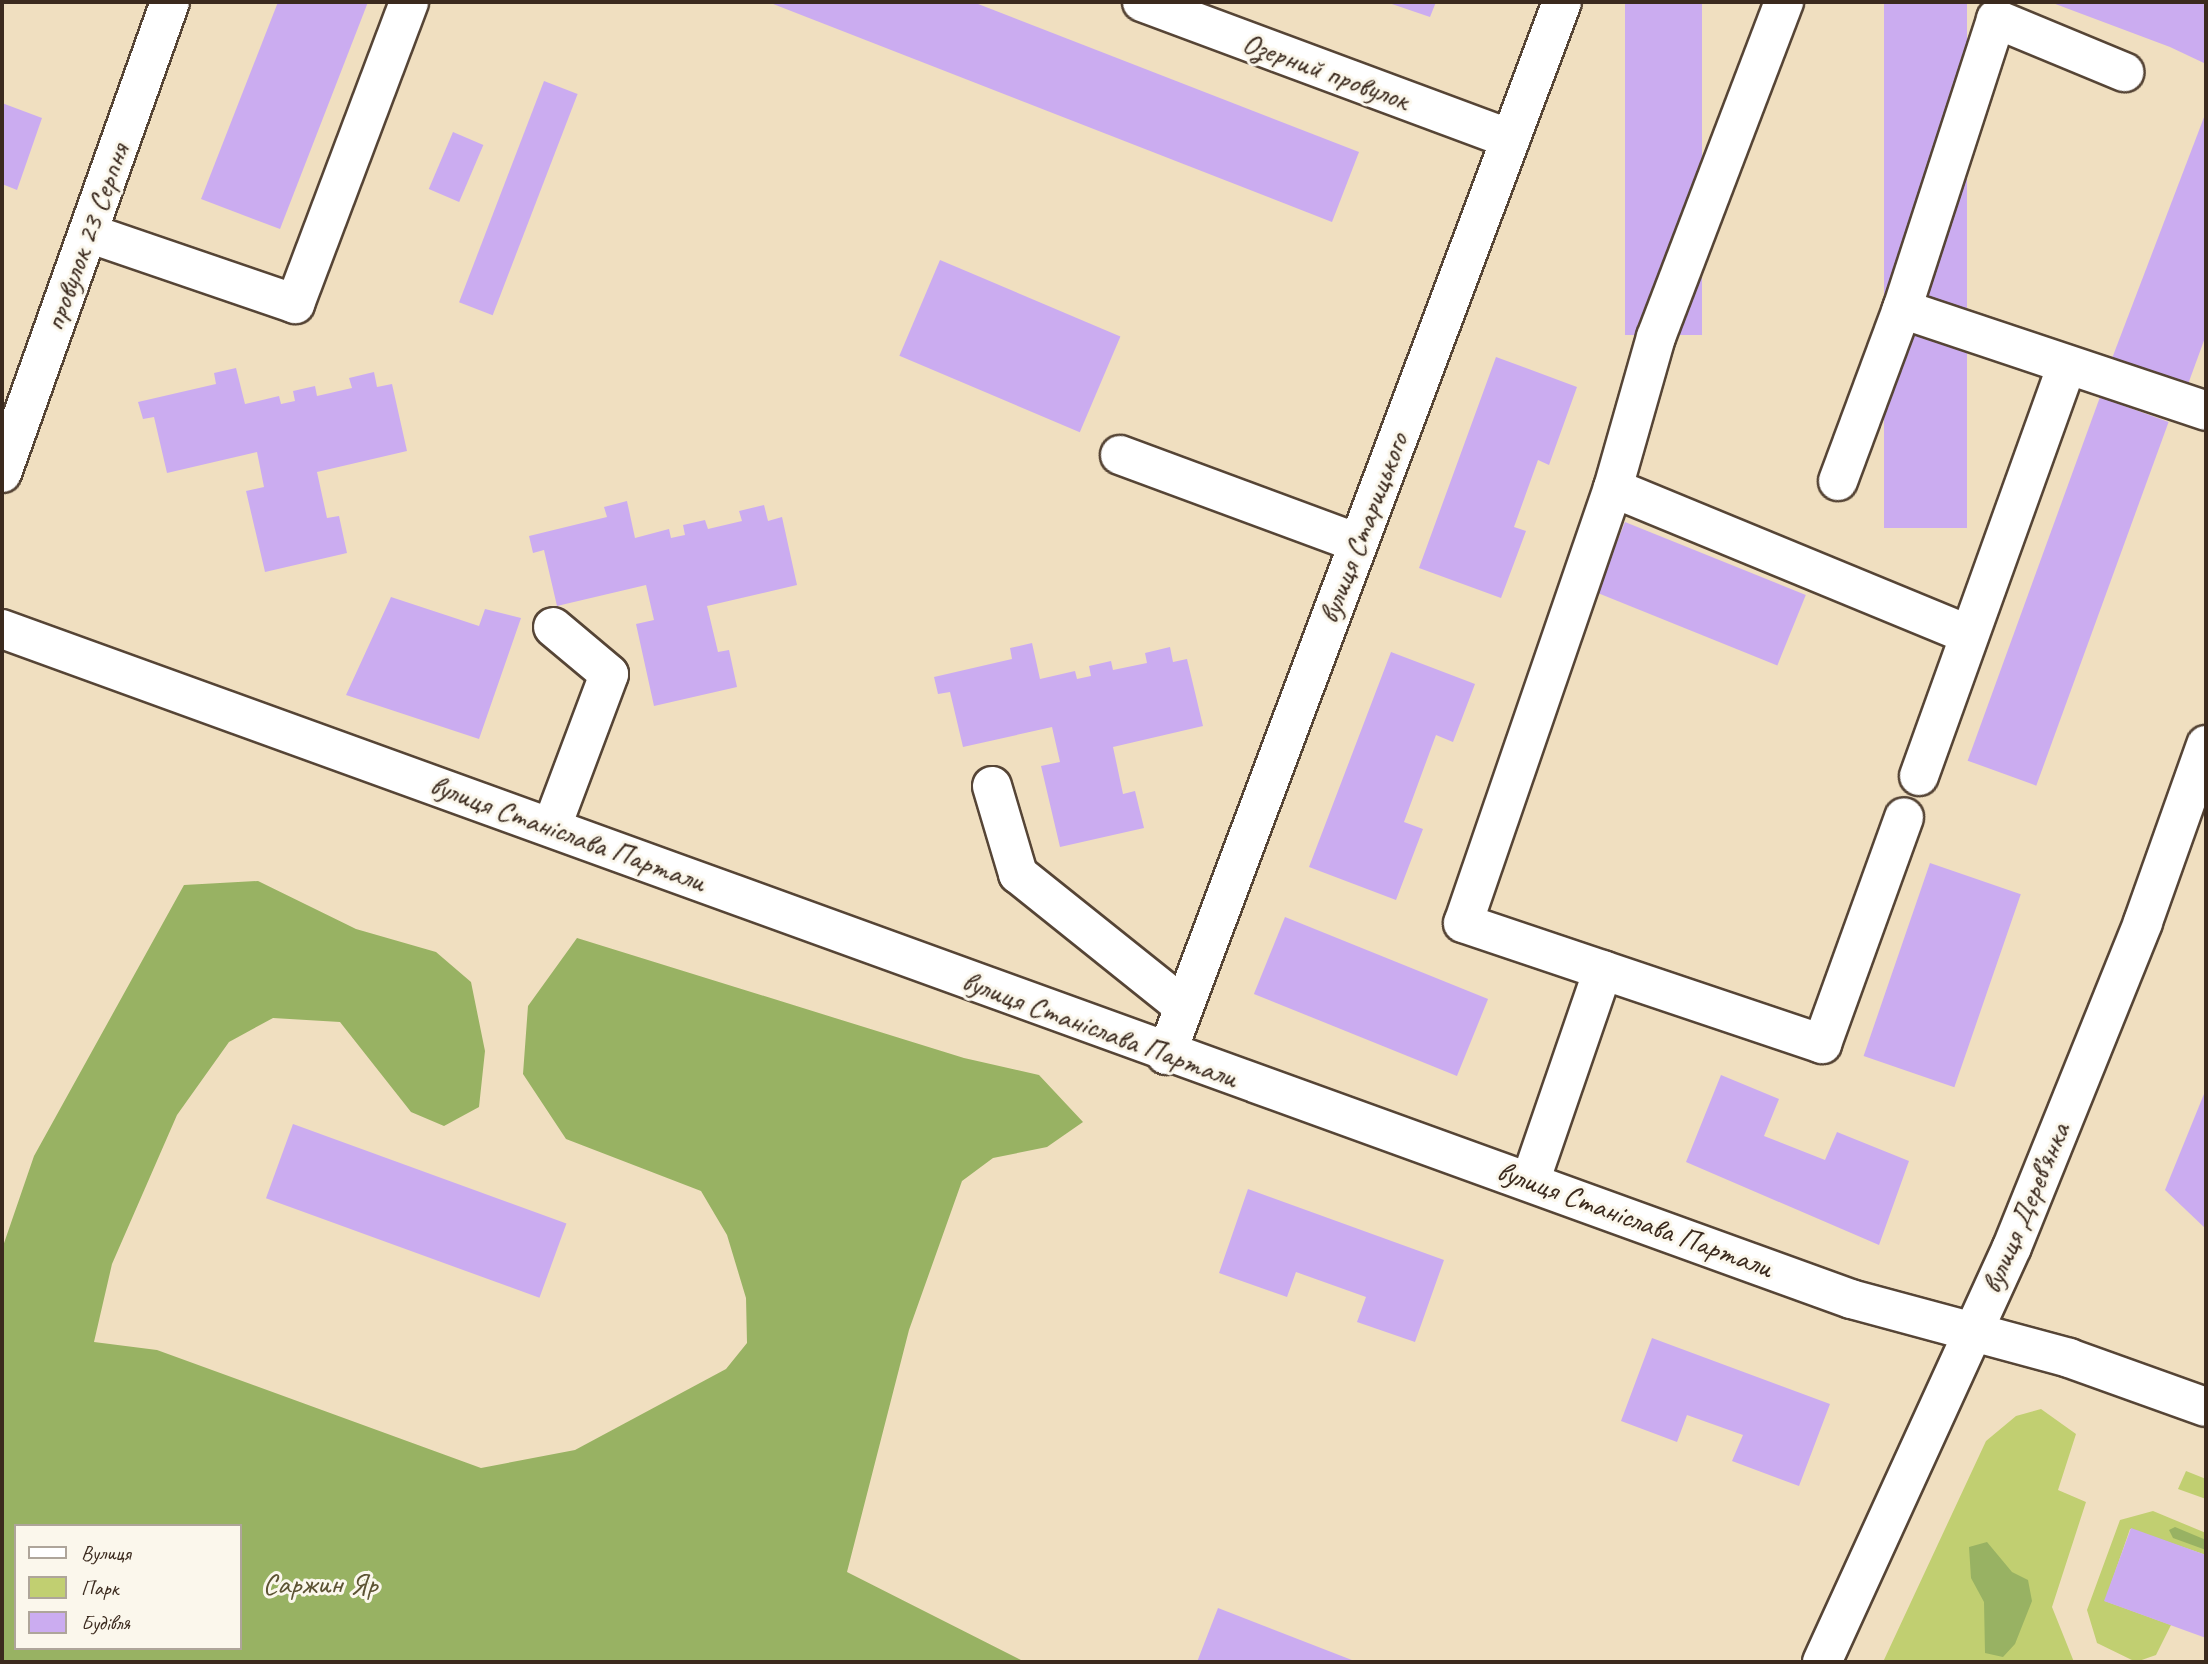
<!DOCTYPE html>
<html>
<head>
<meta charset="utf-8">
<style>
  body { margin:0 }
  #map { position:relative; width:2208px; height:1664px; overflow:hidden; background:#f0dfc0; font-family:Caveat,sans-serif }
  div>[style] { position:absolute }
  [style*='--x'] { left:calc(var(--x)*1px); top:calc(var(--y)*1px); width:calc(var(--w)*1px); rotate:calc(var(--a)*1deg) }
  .green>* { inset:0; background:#c1cf71 }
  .forest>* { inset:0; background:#98b263 }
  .building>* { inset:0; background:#cbacf0; transform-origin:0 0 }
  .roads { filter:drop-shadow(2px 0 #564536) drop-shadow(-2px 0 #564536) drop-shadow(0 2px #564536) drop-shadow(0 -2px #564536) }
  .minor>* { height:38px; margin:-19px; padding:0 19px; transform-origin:19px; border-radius:19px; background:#fff }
  .major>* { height:38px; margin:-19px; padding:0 19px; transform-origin:19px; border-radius:19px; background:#fff }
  span { translate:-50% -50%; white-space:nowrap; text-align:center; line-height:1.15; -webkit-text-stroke:6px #fbf7ec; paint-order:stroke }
  .street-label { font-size:30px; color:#3b2a1e }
  .park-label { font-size:30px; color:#5c5333 }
  .frame { position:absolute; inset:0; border:4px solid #3b2a1e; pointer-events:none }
  .legend { position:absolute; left:14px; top:1524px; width:228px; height:126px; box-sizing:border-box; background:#fbf7ec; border:2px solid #aea59a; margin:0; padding:9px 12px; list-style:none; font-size:21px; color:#3b2a1e }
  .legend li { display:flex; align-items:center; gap:14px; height:35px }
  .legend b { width:35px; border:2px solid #aea59a }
</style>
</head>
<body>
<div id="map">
  <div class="green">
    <i style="clip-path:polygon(2041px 1409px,2076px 1434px,2058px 1490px,2086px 1502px,2052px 1607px,2074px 1662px,1883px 1662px,1986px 1441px,2016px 1416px)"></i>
    <i style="clip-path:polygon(2186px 1471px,2206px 1479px,2206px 1499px,2178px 1489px)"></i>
    <i style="clip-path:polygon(2153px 1511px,2206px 1533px,2206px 1555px,2130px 1529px,2105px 1601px,2171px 1625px,2156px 1655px,2136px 1662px,2097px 1643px,2087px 1610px,2120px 1520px)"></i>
  </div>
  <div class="forest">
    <i style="clip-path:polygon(evenodd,258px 881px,356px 929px,436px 952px,471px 982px,485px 1051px,479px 1107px,444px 1126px,411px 1112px,340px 1022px,273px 1018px,229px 1042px,177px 1115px,112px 1264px,94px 1342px,157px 1350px,481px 1468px,575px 1450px,726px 1369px,747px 1343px,746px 1298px,727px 1235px,701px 1191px,566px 1139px,523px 1074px,528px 1006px,577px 938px,964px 1058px,1039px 1075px,1083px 1122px,1047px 1147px,993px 1158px,962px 1181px,909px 1330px,847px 1572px,1025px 1662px,2px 1662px,2px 1249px,34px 1156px,184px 885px,258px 881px,16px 1526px,240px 1526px,240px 1648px,16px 1648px,16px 1526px)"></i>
    <i style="clip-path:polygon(2175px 1527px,2206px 1540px,2206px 1550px,2173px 1538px,2169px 1530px)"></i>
    <i style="clip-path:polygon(1987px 1542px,2012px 1572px,2028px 1580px,2032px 1601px,2015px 1644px,2003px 1657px,1985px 1653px,1984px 1602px,1971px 1578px,1969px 1547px)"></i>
  </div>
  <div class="building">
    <i style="clip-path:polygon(278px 2px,368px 2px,280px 229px,201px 199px)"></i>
    <i style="clip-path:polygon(768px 2px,973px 2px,1359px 152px,1332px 222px)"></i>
    <i style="clip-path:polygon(1386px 2px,1436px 2px,1430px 17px)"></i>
    <i style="left:1625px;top:2px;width:77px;height:333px"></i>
    <i style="left:1884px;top:2px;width:83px;height:526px"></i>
    <i style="clip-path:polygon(2050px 2px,2206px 2px,2206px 64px,2170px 47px)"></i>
    <i style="left:544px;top:81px;width:36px;height:237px;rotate:21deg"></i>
    <i style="clip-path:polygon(2px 103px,42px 118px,17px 190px,2px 184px)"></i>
    <i style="clip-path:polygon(2206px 112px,2206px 335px,2187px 387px,2111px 361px)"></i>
    <i style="left:453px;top:132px;width:33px;height:62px;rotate:23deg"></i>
    <i style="left:940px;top:260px;width:196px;height:104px;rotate:23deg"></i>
    <i style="clip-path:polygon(1496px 357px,1577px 387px,1549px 465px,1538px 460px,1514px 527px,1526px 531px,1501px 598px,1419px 568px)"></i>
    <i style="clip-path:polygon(236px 368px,245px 404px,279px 396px,281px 404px,295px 401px,293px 391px,315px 386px,317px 396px,352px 388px,349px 378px,374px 372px,377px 387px,392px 384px,407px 451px,317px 472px,327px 518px,339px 516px,347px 553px,265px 572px,246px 491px,264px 487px,257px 452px,167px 473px,154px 417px,143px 419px,138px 402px,216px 384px,214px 373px)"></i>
    <i style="left:2100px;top:397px;width:73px;height:387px;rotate:20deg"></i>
    <i style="clip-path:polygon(627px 501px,635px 538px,669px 529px,671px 538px,685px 535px,683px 525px,705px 520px,708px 529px,742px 521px,739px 511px,764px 505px,768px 521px,782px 517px,797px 585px,707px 606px,718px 652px,729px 650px,737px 687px,654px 706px,636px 624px,654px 620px,646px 585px,557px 606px,544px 550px,533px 553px,529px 536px,607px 517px,604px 507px)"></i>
    <i style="left:1625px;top:522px;width:195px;height:76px;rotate:22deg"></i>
    <i style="clip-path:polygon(391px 597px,479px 626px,485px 609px,521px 618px,479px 739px,346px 695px)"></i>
    <i style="clip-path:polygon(1032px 643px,1040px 679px,1075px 671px,1077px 679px,1091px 676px,1089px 666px,1111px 661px,1113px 670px,1147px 663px,1145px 653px,1170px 647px,1173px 662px,1187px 659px,1203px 726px,1113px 747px,1123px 794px,1135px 791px,1144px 828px,1060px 847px,1041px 766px,1060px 762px,1052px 727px,963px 747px,950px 692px,938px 694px,934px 677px,1012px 659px,1010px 648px)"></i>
    <i style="clip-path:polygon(1391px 652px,1475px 684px,1453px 742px,1436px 735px,1404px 822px,1423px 829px,1396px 900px,1309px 867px)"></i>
    <i style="left:1930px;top:863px;width:96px;height:204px;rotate:19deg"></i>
    <i style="left:1285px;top:917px;width:219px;height:83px;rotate:22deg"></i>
    <i style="clip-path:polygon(1721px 1075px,1779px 1099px,1764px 1136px,1825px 1160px,1837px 1132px,1909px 1161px,1879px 1245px,1686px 1162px)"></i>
    <i style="clip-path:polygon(2206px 1089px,2206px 1229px,2165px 1190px)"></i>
    <i style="left:293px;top:1124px;width:291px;height:79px;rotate:20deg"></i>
    <i style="clip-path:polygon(1248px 1189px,1444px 1260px,1415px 1342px,1357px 1322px,1366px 1297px,1296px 1272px,1287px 1297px,1219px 1273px)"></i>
    <i style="clip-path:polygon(1652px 1338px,1830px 1404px,1799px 1486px,1732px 1461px,1743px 1435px,1687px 1415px,1677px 1442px,1621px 1421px)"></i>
    <i style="clip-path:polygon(2131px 1528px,2206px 1555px,2206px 1638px,2104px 1601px)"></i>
    <i style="clip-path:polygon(1218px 1608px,1357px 1662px,1197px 1662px)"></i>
  </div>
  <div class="roads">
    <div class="minor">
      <i style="--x:1142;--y:2;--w:393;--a:20.4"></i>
      <i style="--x:1784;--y:2;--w:359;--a:110.9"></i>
      <i style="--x:1656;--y:337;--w:157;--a:105.9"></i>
      <i style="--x:1613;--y:488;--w:460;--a:109"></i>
      <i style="--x:1463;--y:923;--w:379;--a:18.6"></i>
      <i style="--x:1822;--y:1044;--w:241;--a:-70.1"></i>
      <i style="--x:88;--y:233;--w:219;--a:18.9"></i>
      <i style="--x:295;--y:304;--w:323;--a:-69.3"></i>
      <i style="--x:1902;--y:309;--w:321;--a:18.5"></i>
      <i style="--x:1120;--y:455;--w:254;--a:20.3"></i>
      <i style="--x:2;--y:473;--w:500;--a:-70.37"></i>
      <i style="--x:1838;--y:481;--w:184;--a:-69.6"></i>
      <i style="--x:1902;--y:309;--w:305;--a:-72"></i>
      <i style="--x:1996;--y:19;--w:139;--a:22.5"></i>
      <i style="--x:1613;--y:488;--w:385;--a:22.4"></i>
      <i style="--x:2;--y:629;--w:1967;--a:19.92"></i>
      <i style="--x:1851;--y:1299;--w:226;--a:15.1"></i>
      <i style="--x:2069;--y:1358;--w:145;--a:19.7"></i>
      <i style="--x:1919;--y:776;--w:437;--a:-70.2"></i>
      <i style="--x:992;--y:786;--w:92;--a:73.5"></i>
      <i style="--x:1018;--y:874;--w:211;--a:38.7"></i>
      <i style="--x:552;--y:826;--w:162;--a:-69.4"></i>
      <i style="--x:609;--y:674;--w:73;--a:-140"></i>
      <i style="--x:1166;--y:1055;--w:1125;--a:-69.39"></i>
      <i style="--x:1531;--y:1179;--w:221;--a:-71"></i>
    </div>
    <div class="major">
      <i style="--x:1822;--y:1662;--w:456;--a:-65.4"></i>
      <i style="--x:2012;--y:1247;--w:350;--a:-68"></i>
      <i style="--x:2143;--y:922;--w:188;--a:-70.4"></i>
    </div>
  </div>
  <div class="street-label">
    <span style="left:1326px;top:71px;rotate:20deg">Озерний провулок</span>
    <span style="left:86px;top:237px;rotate:-70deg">провулок 23 Серпня</span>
    <span style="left:1363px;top:528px;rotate:-69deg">вулиця Старицького</span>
    <span style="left:568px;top:833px;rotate:20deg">вулиця Станіслава Партали</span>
    <span style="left:1100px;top:1029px;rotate:20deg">вулиця Станіслава Партали</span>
    <span style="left:2025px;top:1208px;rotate:-67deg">вулиця Дерев’янка</span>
    <span style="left:1635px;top:1219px;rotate:20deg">вулиця Станіслава Партали</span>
  </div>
  <div class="park-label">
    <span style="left:320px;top:1583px">Саржин Яр</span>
  </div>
  <div class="frame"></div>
  <ul class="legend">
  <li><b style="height:9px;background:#fff"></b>Вулиця</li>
  <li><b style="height:19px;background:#c1cf71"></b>Парк</li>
  <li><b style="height:19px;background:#cbacf0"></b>Будівля</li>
  </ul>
</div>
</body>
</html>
